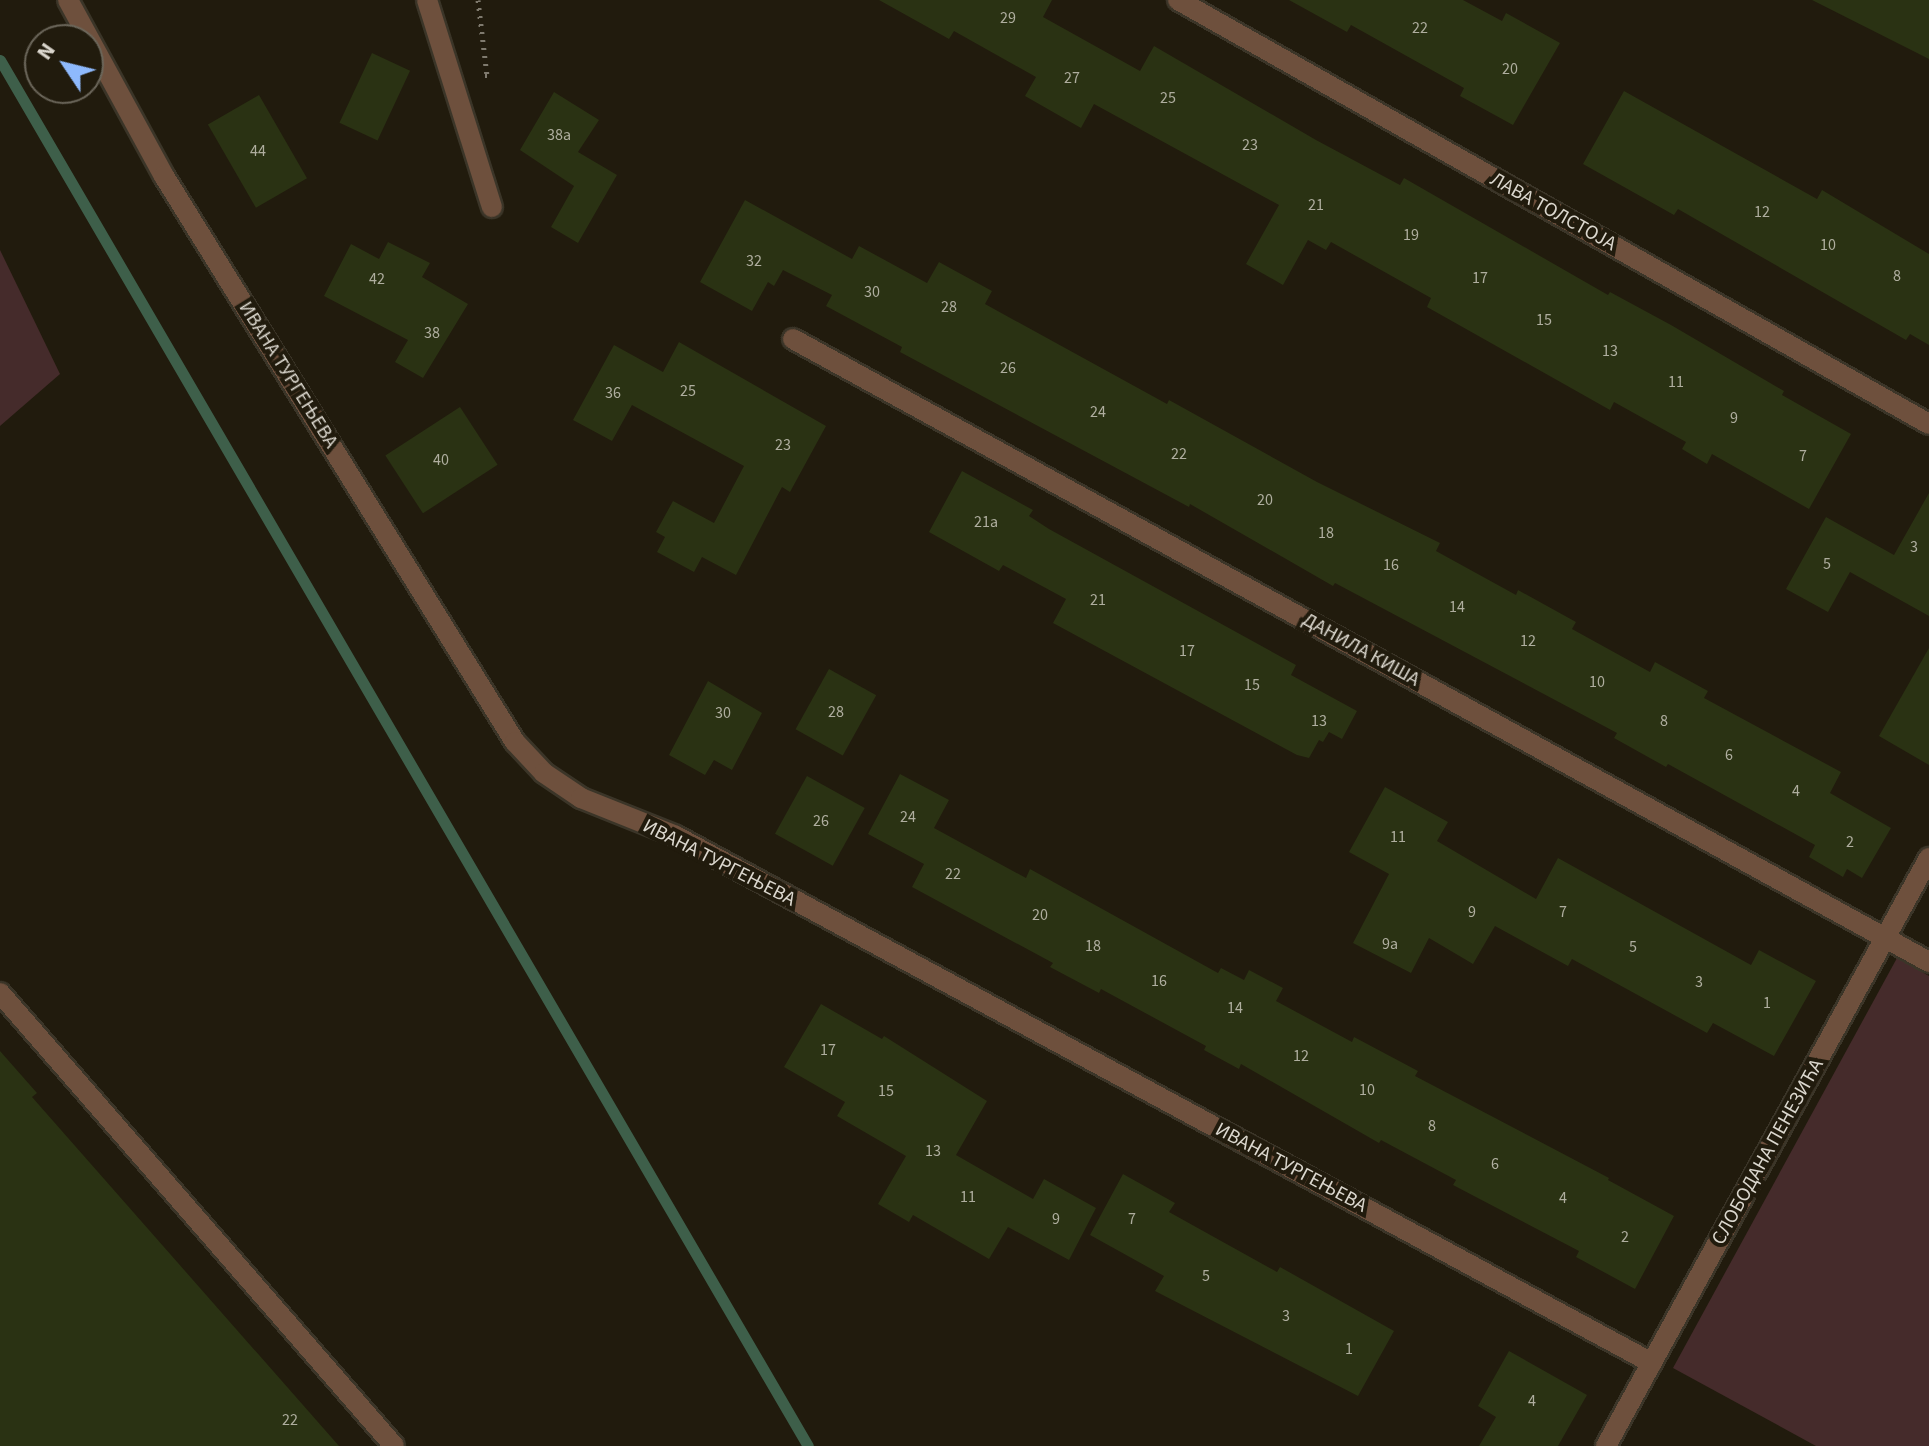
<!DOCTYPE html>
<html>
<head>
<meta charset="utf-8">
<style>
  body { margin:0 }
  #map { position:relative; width:1929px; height:1446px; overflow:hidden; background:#211b0d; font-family:"Source Sans 3",sans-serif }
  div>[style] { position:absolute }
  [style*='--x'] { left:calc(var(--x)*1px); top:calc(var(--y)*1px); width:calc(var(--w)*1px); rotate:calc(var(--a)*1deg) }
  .green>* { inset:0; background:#452b2b }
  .stream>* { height:11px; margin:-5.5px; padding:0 5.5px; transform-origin:5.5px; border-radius:5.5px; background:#3e5f4a }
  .building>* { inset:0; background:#2a3213; transform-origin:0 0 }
  .path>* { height:5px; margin-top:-2.5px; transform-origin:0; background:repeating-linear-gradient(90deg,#7f7a6e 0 2px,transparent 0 8px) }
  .roads { filter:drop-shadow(2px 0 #3b3528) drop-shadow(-2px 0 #3b3528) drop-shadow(0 2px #3b3528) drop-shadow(0 -2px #3b3528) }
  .minor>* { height:20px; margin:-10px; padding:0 10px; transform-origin:10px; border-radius:10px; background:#6e503d }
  span { translate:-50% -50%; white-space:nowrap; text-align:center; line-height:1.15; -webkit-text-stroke:8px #211b0d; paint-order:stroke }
  .number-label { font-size:16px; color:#afae9f }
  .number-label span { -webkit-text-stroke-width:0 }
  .street-label { font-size:20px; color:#dbd7ce }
  .north { position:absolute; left:24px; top:24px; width:80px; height:80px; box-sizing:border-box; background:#211b0d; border:2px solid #6b665a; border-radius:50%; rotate:305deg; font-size:22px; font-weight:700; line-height:32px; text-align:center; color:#dbd7ce }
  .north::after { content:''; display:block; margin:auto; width:28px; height:36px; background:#8eb9fc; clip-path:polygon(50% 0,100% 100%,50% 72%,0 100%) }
</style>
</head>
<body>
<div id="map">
  <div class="green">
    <i style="clip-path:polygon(0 250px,60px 374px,0 426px)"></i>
    <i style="clip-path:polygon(1897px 958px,1929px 976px,1929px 1446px,1816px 1446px,1673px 1368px)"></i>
  </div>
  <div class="stream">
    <i style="--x:0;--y:60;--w:1604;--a:59.76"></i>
  </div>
  <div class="building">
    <i style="clip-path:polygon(879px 0,1052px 0,1043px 17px,1140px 71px,1154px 46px,1316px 140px,1400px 185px,1404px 178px,1608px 295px,1610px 292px,1671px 325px,1784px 391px,1782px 395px,1851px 434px,1809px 509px,1712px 454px,1707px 464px,1682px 449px,1686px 442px,1614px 402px,1610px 410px,1427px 307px,1431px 298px,1331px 242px,1326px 250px,1308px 240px,1283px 285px,1246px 264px,1279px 205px,1094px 104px,1081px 128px,1025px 96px,1036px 77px,954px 31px,949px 39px)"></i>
    <i style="clip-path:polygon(1289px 0,1463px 0,1502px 21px,1506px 13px,1560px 43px,1513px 125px,1460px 96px,1464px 88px,1351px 25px,1347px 32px)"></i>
    <i style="clip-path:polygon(1812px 0,1929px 0,1929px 59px)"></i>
    <i style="left:372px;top:53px;width:42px;height:77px;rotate:25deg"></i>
    <i style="clip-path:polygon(1624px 91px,1817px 199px,1822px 190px,1929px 254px,1929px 345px,1910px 334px,1906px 340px,1678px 209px,1674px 215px,1583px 164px)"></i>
    <i style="clip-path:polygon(554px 92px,599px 120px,578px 152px,617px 175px,578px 243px,551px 227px,574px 186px,520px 150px)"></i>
    <i style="left:259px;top:95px;width:96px;height:59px;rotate:60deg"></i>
    <i style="clip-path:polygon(745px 200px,852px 259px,859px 246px,927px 283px,939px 262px,992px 291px,985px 304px,1167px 404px,1169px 400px,1317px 482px,1440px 543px,1436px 551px,1516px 595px,1518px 590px,1576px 622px,1572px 629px,1650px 672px,1655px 662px,1708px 691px,1704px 698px,1841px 772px,1830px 793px,1891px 828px,1862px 878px,1847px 869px,1843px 877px,1809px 857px,1815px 845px,1668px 764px,1666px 767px,1614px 738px,1617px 733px,1335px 583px,1333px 586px,1190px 504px,1189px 507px,900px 352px,902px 347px,826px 306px,832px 295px,783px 270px,774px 286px,768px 282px,752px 311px,700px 282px)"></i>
    <i style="clip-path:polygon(388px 242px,430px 263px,422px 277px,468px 304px,423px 378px,395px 362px,408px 340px,324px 296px,351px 244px,379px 259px)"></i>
    <i style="clip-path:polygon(679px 342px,826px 426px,790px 492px,782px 487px,736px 575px,702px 557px,694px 572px,657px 552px,665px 537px,656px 532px,673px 501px,714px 523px,744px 466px,632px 405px,612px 441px,573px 420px,614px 345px,663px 372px)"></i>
    <i style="left:460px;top:407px;width:69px;height:89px;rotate:57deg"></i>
    <i style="clip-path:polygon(962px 471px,1033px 510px,1029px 516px,1049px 529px,1296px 665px,1291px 675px,1357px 711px,1342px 739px,1329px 732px,1323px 742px,1319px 740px,1309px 758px,1297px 755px,1053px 623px,1066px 599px,1003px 565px,999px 571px,929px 532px)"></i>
    <i style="clip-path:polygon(1929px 493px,1929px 616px,1850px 572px,1828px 612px,1786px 589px,1826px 517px,1894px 555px)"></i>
    <i style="clip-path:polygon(1929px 648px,1929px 765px,1879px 736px)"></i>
    <i style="left:829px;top:669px;width:54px;height:69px;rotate:29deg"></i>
    <i style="clip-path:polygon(708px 681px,762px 713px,732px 770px,714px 760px,705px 775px,669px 755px)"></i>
    <i style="clip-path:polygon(900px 774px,949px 800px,934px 828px,1026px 878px,1030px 869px,1218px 973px,1221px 968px,1244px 980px,1249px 970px,1283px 988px,1276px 1001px,1352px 1042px,1354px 1037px,1418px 1071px,1415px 1076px,1609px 1178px,1608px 1180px,1674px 1216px,1635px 1289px,1576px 1257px,1579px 1251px,1453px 1185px,1456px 1180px,1381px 1140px,1379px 1143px,1241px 1064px,1239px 1069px,1204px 1050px,1206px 1046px,1101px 989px,1099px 993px,1050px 967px,1053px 963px,912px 887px,924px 864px,868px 834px)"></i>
    <i style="left:807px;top:776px;width:66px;height:66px;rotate:29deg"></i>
    <i style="clip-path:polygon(1385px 787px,1448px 822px,1437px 841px,1536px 899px,1558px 858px,1751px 965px,1759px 950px,1816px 981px,1774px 1056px,1713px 1023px,1707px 1033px,1572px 959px,1568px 966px,1495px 926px,1473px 964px,1429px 938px,1411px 973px,1353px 943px,1389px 874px,1349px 852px)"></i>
    <i style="clip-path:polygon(821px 1004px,882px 1039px,884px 1036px,987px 1101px,956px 1155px,1033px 1199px,1044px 1179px,1096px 1208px,1069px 1260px,1008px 1227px,989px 1259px,913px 1215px,909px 1222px,878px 1204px,906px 1156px,837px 1116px,845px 1102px,784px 1067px)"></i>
    <i style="clip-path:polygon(0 1051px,37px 1093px,32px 1097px,339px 1446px,0 1446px)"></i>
    <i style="clip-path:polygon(1123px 1174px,1175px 1203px,1169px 1212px,1277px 1272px,1280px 1267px,1394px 1331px,1358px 1396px,1155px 1291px,1164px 1276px,1090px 1235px)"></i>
    <i style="clip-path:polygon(1509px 1351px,1587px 1395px,1558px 1446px,1479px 1446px,1496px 1417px,1478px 1406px)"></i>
  </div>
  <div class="path">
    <i style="--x:478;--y:0;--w:76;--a:83.2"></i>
    <i style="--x:487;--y:75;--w:7;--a:180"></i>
  </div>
  <div class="roads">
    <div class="minor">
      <i style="--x:68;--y:0;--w:200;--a:61.4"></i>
      <i style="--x:164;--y:176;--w:666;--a:58.2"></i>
      <i style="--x:515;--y:742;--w:42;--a:46.9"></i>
      <i style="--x:544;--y:773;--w:45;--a:34"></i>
      <i style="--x:581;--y:798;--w:102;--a:21.8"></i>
      <i style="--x:676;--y:836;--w:1109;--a:28.37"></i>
      <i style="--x:427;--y:0;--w:217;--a:72.6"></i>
      <i style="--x:1178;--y:0;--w:862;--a:29.45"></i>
      <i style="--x:793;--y:339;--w:1296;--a:28.74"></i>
      <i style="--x:0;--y:993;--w:600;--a:48.98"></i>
      <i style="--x:1606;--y:1446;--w:671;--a:-61.22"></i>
    </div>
  </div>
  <div class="number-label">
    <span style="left:1008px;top:18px">29</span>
    <span style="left:1420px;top:28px">22</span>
    <span style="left:1510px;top:69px">20</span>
    <span style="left:1072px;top:78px">27</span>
    <span style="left:1168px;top:98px">25</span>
    <span style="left:559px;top:135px">38a</span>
    <span style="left:1250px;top:145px">23</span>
    <span style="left:258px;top:151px">44</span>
    <span style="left:1316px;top:205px">21</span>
    <span style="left:1762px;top:212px">12</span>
    <span style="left:1411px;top:235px">19</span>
    <span style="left:1828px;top:245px">10</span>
    <span style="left:754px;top:261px">32</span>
    <span style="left:1897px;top:276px">8</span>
    <span style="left:1480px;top:278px">17</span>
    <span style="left:377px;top:279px">42</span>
    <span style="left:872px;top:292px">30</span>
    <span style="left:949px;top:307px">28</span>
    <span style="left:1544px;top:320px">15</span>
    <span style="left:432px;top:333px">38</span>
    <span style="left:1610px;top:351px">13</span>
    <span style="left:1008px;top:368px">26</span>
    <span style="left:1676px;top:382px">11</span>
    <span style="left:688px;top:391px">25</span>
    <span style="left:613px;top:393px">36</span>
    <span style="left:1098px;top:412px">24</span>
    <span style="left:1734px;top:418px">9</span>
    <span style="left:783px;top:445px">23</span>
    <span style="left:1179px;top:454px">22</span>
    <span style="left:1803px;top:456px">7</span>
    <span style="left:441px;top:460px">40</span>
    <span style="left:1265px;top:500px">20</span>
    <span style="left:986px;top:522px">21a</span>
    <span style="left:1326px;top:533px">18</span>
    <span style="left:1914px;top:547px">3</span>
    <span style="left:1827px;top:564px">5</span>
    <span style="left:1391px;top:565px">16</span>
    <span style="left:1098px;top:600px">21</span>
    <span style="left:1457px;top:607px">14</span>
    <span style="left:1528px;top:641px">12</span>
    <span style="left:1187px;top:651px">17</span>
    <span style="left:1597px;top:682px">10</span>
    <span style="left:1252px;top:685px">15</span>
    <span style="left:836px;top:712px">28</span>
    <span style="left:723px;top:713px">30</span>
    <span style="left:1319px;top:721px">13</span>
    <span style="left:1664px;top:721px">8</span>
    <span style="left:1729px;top:755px">6</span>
    <span style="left:1796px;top:791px">4</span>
    <span style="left:908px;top:817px">24</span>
    <span style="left:821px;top:821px">26</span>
    <span style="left:1398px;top:837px">11</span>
    <span style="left:1850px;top:842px">2</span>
    <span style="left:953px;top:874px">22</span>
    <span style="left:1472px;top:912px">9</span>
    <span style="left:1563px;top:912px">7</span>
    <span style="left:1040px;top:915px">20</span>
    <span style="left:1390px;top:944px">9a</span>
    <span style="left:1093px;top:946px">18</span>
    <span style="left:1633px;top:947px">5</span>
    <span style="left:1159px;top:981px">16</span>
    <span style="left:1699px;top:982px">3</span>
    <span style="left:1767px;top:1003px">1</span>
    <span style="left:1235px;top:1008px">14</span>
    <span style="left:828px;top:1050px">17</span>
    <span style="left:1301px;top:1056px">12</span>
    <span style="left:1367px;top:1090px">10</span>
    <span style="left:886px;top:1091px">15</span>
    <span style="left:1432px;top:1126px">8</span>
    <span style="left:933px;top:1151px">13</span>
    <span style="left:1495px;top:1164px">6</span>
    <span style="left:968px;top:1197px">11</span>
    <span style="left:1563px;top:1198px">4</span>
    <span style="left:1056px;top:1219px">9</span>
    <span style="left:1132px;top:1219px">7</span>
    <span style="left:1625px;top:1237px">2</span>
    <span style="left:1206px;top:1276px">5</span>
    <span style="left:1286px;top:1316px">3</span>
    <span style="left:1349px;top:1349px">1</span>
    <span style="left:1532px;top:1401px">4</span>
    <span style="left:290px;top:1420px">22</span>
  </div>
  <div class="street-label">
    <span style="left:1553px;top:212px;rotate:29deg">ЛАВА ТОЛСТОЈА</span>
    <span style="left:288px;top:375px;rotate:58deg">ИВАНА ТУРГЕЊЕВА</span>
    <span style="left:1361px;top:650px;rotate:29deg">ДАНИЛА КИША</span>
    <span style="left:719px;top:863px;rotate:27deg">ИВАНА ТУРГЕЊЕВА</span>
    <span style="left:1768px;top:1152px;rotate:-61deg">СЛОБОДАНА ПЕНЕЗИЋА</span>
    <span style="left:1291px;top:1168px;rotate:28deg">ИВАНА ТУРГЕЊЕВА</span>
  </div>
  <div class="north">N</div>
</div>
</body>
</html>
